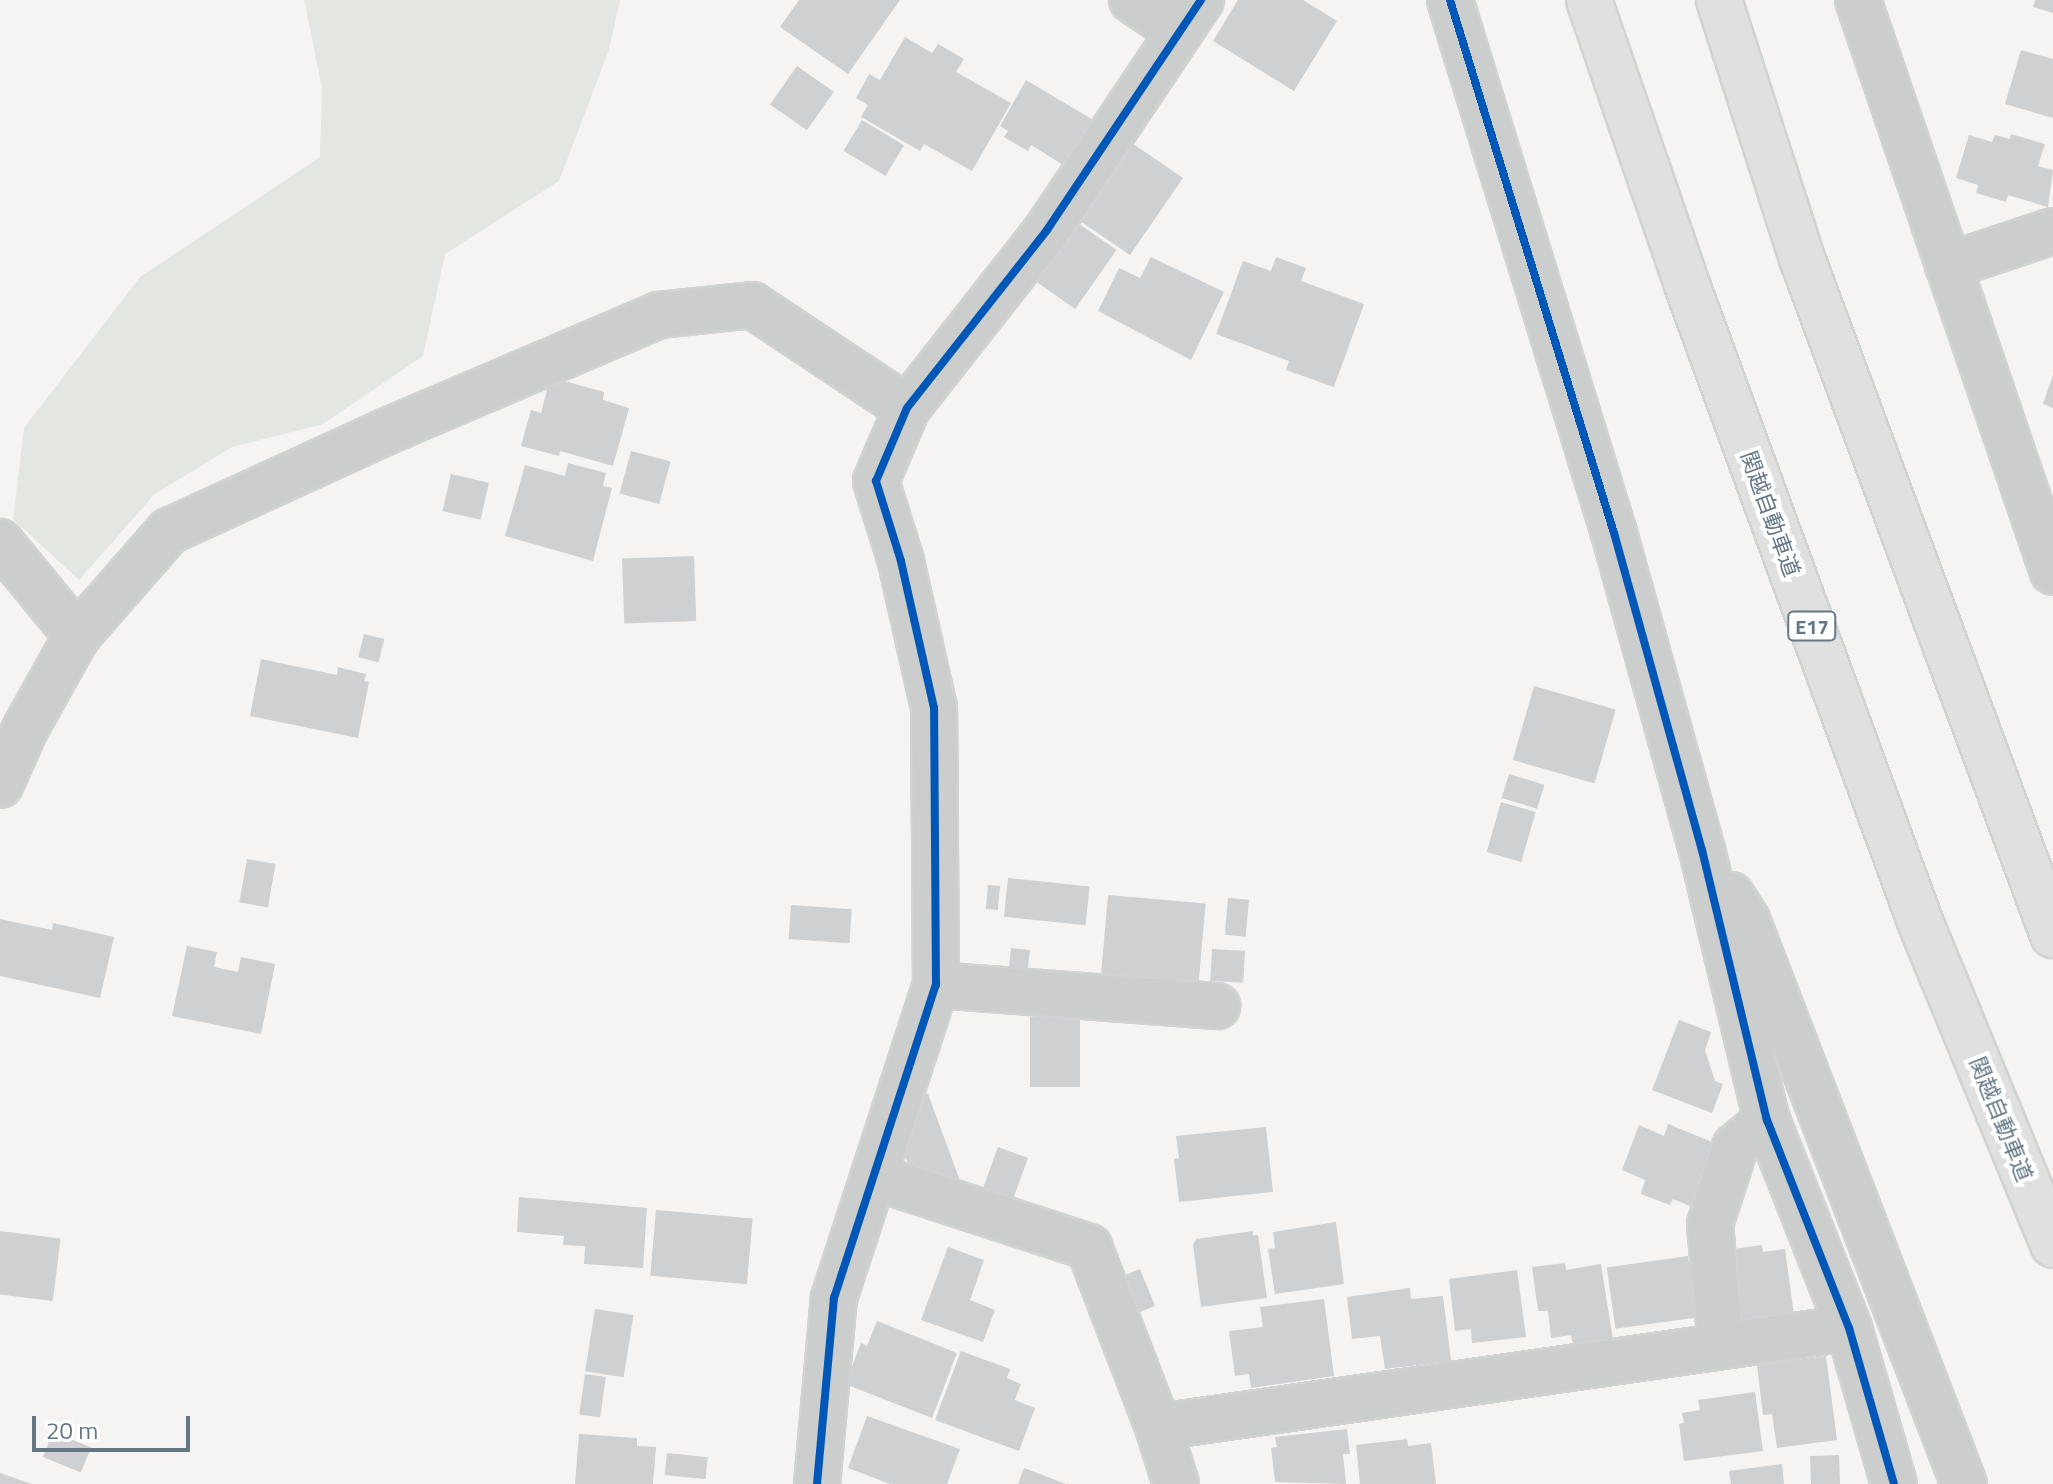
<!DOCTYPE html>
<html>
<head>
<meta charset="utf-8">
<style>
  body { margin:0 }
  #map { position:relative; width:2053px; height:1484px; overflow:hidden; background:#f5f4f3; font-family:"Titillium Web","Noto Sans JP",sans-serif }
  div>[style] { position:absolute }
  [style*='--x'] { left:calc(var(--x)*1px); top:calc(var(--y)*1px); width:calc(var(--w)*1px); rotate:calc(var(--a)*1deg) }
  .green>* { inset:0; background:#e4e7e1 }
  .building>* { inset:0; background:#cfd0d1; transform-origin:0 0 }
  .roads { filter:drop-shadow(2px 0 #d1d2d2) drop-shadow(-2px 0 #d1d2d2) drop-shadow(0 2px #d1d2d2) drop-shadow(0 -2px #d1d2d2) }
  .minor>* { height:44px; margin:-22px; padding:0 22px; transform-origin:22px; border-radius:22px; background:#cccece }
  .highway>* { height:44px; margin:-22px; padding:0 22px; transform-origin:22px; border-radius:22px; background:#e0e0e1 }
  .cycleway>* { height:8px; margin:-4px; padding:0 4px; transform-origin:4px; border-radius:4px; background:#0057b8 }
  span { translate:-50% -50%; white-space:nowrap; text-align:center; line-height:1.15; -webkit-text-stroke:8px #fff; paint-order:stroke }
  .shield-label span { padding:2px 6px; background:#fff; border:2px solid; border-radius:6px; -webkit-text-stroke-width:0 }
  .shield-label { font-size:20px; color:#637784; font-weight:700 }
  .street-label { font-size:22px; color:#637784 }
  .scale { position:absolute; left:32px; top:1416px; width:158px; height:36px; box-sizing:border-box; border:4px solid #637784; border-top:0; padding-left:10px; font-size:24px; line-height:28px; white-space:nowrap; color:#637784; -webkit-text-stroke:6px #fff; paint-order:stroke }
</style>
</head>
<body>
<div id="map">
  <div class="green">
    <i style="clip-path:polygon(304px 0,620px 0,609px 50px,559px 181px,445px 254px,423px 356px,323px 424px,232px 447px,155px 494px,79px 580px,13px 519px,24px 428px,140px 277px,320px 157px,322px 88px)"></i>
  </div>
  <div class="building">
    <i style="clip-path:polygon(799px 0,900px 0,848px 74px,780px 27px)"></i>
    <i style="clip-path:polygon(1238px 0,1303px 0,1337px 21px,1294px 91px,1213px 41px)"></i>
    <i style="clip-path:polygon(2035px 0,2053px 0,2053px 13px,2033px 7px)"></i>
    <i style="clip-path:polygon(905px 37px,932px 53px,938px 44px,964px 59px,956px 72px,1011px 103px,972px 171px,924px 144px,920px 151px,861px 117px,868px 105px,856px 98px,869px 74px,880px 80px)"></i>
    <i style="clip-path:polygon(2021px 50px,2053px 59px,2053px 118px,2005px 104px)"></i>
    <i style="left:797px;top:66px;width:45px;height:47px;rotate:35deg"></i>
    <i style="clip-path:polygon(1026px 80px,1095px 121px,1068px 168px,1031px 145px,1028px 151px,1004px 137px,1008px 131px,1000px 126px)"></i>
    <i style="left:862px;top:120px;width:49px;height:36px;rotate:31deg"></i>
    <i style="clip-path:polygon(2011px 134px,2045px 144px,2038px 166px,2053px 170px,2048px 207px,2008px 195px,2006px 202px,1976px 193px,1978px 185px,1956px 178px,1969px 135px,1992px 142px,1995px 135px,2010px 139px)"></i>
    <i style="clip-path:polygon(1132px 143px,1183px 178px,1130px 255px,1080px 221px,1091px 205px,1085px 201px,1108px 178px)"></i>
    <i style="left:1078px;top:223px;width:47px;height:72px;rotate:35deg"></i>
    <i style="clip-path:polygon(1151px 257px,1224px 292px,1191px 360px,1098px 311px,1119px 268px,1140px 278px)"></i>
    <i style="clip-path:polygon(1276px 257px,1306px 268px,1301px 281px,1364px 304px,1334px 387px,1286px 370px,1289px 361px,1216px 334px,1243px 261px,1271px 271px)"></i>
    <i style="clip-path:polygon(2053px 375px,2053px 408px,2043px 404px)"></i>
    <i style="clip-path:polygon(550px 377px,604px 392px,603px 400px,629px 408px,613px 466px,560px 451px,559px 456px,521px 446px,531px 410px,541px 413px)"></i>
    <i style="left:631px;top:451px;width:41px;height:44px;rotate:15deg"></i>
    <i style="clip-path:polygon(568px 463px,606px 473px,603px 486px,612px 488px,593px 561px,505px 536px,525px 465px,565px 476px)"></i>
    <i style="left:451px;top:474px;width:39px;height:38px;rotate:13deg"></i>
    <i style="left:694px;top:556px;width:65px;height:72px;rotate:88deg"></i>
    <i style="left:364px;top:634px;width:21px;height:24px;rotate:14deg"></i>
    <i style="clip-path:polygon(261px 659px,337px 675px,338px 667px,366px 674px,364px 681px,369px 682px,358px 738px,250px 716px)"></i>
    <i style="left:1534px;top:686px;width:85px;height:77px;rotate:16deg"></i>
    <i style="left:1509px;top:774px;width:37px;height:25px;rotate:17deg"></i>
    <i style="left:1501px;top:802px;width:36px;height:52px;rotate:16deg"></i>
    <i style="left:247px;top:859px;width:29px;height:44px;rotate:10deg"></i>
    <i style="left:1008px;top:878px;width:82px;height:39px;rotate:6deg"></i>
    <i style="left:988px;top:885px;width:12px;height:24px;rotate:5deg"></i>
    <i style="left:1108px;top:895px;width:98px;height:82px;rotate:5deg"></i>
    <i style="left:1228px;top:898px;width:21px;height:37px;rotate:5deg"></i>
    <i style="left:791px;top:905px;width:61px;height:34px;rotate:4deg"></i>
    <i style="clip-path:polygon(0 919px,52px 930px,53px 923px,114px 937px,100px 998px,0 976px)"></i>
    <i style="clip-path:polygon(187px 946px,217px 952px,214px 967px,238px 972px,241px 957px,275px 964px,261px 1034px,172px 1016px)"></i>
    <i style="left:1011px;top:948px;width:19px;height:21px;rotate:6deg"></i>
    <i style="left:1212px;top:949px;width:33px;height:32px;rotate:3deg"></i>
    <i style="left:1030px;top:1017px;width:50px;height:70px"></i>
    <i style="clip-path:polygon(1679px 1020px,1711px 1032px,1705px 1050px,1715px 1081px,1723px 1084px,1712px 1113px,1652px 1090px)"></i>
    <i style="clip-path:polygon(916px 1091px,928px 1094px,959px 1178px,957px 1187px,914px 1173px,899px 1147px)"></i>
    <i style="clip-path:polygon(1668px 1124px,1717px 1144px,1692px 1207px,1673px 1199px,1670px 1205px,1641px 1194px,1645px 1180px,1622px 1170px,1639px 1125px,1664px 1136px)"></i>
    <i style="clip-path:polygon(1266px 1127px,1273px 1192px,1179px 1202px,1174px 1159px,1179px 1158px,1176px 1136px)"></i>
    <i style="left:998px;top:1147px;width:32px;height:51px;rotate:20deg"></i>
    <i style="clip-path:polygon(519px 1197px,647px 1208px,643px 1268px,584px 1264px,585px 1246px,563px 1245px,564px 1236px,517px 1232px)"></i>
    <i style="left:656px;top:1210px;width:97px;height:66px;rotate:5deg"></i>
    <i style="clip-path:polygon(1336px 1222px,1344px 1284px,1275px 1294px,1268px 1249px,1275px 1248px,1273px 1232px)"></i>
    <i style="left:0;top:1231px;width:61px;height:63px;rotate:7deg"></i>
    <i style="clip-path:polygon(1253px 1231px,1253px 1235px,1258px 1235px,1267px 1298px,1201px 1307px,1193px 1245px,1196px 1239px)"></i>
    <i style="clip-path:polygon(1762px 1245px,1763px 1252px,1785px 1249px,1794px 1315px,1743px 1322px,1733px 1249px)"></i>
    <i style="clip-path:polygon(948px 1247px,984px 1260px,970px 1300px,995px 1310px,983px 1342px,921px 1320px)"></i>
    <i style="left:1688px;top:1256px;width:62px;height:82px;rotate:82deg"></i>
    <i style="clip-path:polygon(1565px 1263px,1566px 1270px,1601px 1264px,1613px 1340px,1573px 1345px,1571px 1335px,1551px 1338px,1548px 1311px,1538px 1311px,1532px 1267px)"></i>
    <i style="left:1140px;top:1269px;width:40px;height:20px;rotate:68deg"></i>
    <i style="clip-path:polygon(1517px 1270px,1526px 1337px,1472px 1343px,1471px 1329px,1455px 1331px,1449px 1279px)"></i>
    <i style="clip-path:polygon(1410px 1288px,1411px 1299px,1443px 1296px,1451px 1361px,1385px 1369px,1380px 1336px,1352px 1339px,1347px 1297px)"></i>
    <i style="clip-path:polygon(1324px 1299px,1334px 1376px,1251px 1388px,1249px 1374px,1235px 1376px,1229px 1331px,1263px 1327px,1260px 1307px)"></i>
    <i style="left:595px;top:1309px;width:39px;height:63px;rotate:9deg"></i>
    <i style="clip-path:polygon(877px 1321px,957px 1353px,932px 1418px,845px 1384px,861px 1343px,867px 1346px)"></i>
    <i style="clip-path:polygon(961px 1351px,1010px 1369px,1007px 1378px,1021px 1384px,1015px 1400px,1035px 1408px,1019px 1451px,935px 1420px)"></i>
    <i style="clip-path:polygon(1826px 1356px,1837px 1440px,1777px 1448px,1772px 1414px,1763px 1415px,1757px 1365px)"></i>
    <i style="left:585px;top:1374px;width:21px;height:41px;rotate:8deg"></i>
    <i style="clip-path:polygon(1755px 1392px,1763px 1451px,1684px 1461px,1679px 1424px,1684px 1423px,1682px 1413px,1700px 1410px,1698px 1400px)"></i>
    <i style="clip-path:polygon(867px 1416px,960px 1449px,947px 1484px,890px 1484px,848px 1468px)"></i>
    <i style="clip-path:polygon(1347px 1429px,1350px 1454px,1343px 1454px,1346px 1484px,1275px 1482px,1271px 1448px,1277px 1447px,1275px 1437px)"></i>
    <i style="left:53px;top:1432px;width:41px;height:27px;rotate:22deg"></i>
    <i style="clip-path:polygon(579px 1434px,637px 1438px,637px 1446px,656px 1447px,653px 1484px,575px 1484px)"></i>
    <i style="clip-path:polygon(1407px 1439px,1408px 1446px,1431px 1443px,1436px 1484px,1360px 1484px,1356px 1445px)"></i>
    <i style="left:667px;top:1453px;width:41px;height:22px;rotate:6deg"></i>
    <i style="left:1839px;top:1455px;width:29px;height:29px;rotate:88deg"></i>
    <i style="clip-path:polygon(1782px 1464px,1784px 1484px,1731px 1484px,1729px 1471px)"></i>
    <i style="clip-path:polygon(1024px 1468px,1066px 1484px,1018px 1484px)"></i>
    <i style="clip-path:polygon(0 1473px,32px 1484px,0 1484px)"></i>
  </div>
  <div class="roads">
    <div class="minor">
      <i style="--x:1132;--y:0;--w:57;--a:34.2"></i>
      <i style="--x:1450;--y:0;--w:558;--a:72.9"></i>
      <i style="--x:1614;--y:533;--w:329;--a:74.5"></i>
      <i style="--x:1702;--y:850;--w:278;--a:76.5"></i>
      <i style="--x:1767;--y:1120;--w:224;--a:68.5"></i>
      <i style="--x:1849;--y:1328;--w:162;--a:73.9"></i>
      <i style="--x:1858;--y:0;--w:604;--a:71.18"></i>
      <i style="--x:1948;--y:266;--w:111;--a:-18.4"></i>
      <i style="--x:0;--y:542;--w:122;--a:50.7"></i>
      <i style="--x:0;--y:785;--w:61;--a:-65.9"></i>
      <i style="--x:25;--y:729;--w:107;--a:-60.8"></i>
      <i style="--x:77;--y:636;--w:140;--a:-48.8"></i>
      <i style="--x:169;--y:531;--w:238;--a:-24.6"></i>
      <i style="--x:385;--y:432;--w:298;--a:-23.1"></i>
      <i style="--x:659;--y:315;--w:94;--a:-6.1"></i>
      <i style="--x:752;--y:305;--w:186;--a:33.6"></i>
      <i style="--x:1731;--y:895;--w:30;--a:57"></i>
      <i style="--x:1747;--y:920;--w:604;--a:68.96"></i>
      <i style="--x:936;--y:985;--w:282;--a:4.3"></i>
      <i style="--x:874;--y:1177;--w:226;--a:18"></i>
      <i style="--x:1089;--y:1247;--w:193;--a:69"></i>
      <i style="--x:1158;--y:1427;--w:60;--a:72.5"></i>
      <i style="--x:1721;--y:1346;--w:122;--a:-95.2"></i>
      <i style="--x:1710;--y:1224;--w:81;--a:-72"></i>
      <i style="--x:1735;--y:1147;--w:42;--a:-40.2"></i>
      <i style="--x:1158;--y:1427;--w:698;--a:-8.15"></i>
      <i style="--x:817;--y:1484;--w:187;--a:-84.8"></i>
      <i style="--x:834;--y:1298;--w:329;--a:-72"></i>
      <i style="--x:936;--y:985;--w:277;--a:-90.4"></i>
      <i style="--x:934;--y:708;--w:151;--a:-102.7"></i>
      <i style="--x:901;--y:561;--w:84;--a:-107.4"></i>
      <i style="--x:876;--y:481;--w:79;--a:-67"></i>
      <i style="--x:907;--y:408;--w:226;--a:-51.8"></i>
      <i style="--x:1047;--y:230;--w:277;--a:-56.2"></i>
    </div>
    <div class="highway">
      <i style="--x:1589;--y:0;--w:301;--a:71"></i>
      <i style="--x:1687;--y:285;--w:680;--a:69.89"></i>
      <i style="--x:1921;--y:924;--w:347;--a:67.6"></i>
      <i style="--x:1719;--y:0;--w:274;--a:72.2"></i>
      <i style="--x:1803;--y:261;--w:719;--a:69.65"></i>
    </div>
  </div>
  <div class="cycleway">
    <i style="--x:1450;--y:0;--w:558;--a:72.9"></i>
    <i style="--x:1614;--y:533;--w:329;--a:74.5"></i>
    <i style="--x:1702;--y:850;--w:278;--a:76.5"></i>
    <i style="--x:1767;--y:1120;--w:224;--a:68.5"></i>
    <i style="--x:1849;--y:1328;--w:162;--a:73.9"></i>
    <i style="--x:817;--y:1484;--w:187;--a:-84.8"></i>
    <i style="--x:834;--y:1298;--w:329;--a:-72"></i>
    <i style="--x:936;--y:985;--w:277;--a:-90.4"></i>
    <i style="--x:934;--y:708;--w:151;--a:-102.7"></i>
    <i style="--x:901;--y:561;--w:84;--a:-107.4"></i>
    <i style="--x:876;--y:481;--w:79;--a:-67"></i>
    <i style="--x:907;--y:408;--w:226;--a:-51.8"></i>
    <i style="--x:1047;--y:230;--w:277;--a:-56.2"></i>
  </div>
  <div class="shield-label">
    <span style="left:1812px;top:626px">E17</span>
  </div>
  <div class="street-label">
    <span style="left:1770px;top:514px;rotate:70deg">関越自動車道</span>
    <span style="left:2001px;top:1119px;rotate:68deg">関越自動車道</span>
  </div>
  <div class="scale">20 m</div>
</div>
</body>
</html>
